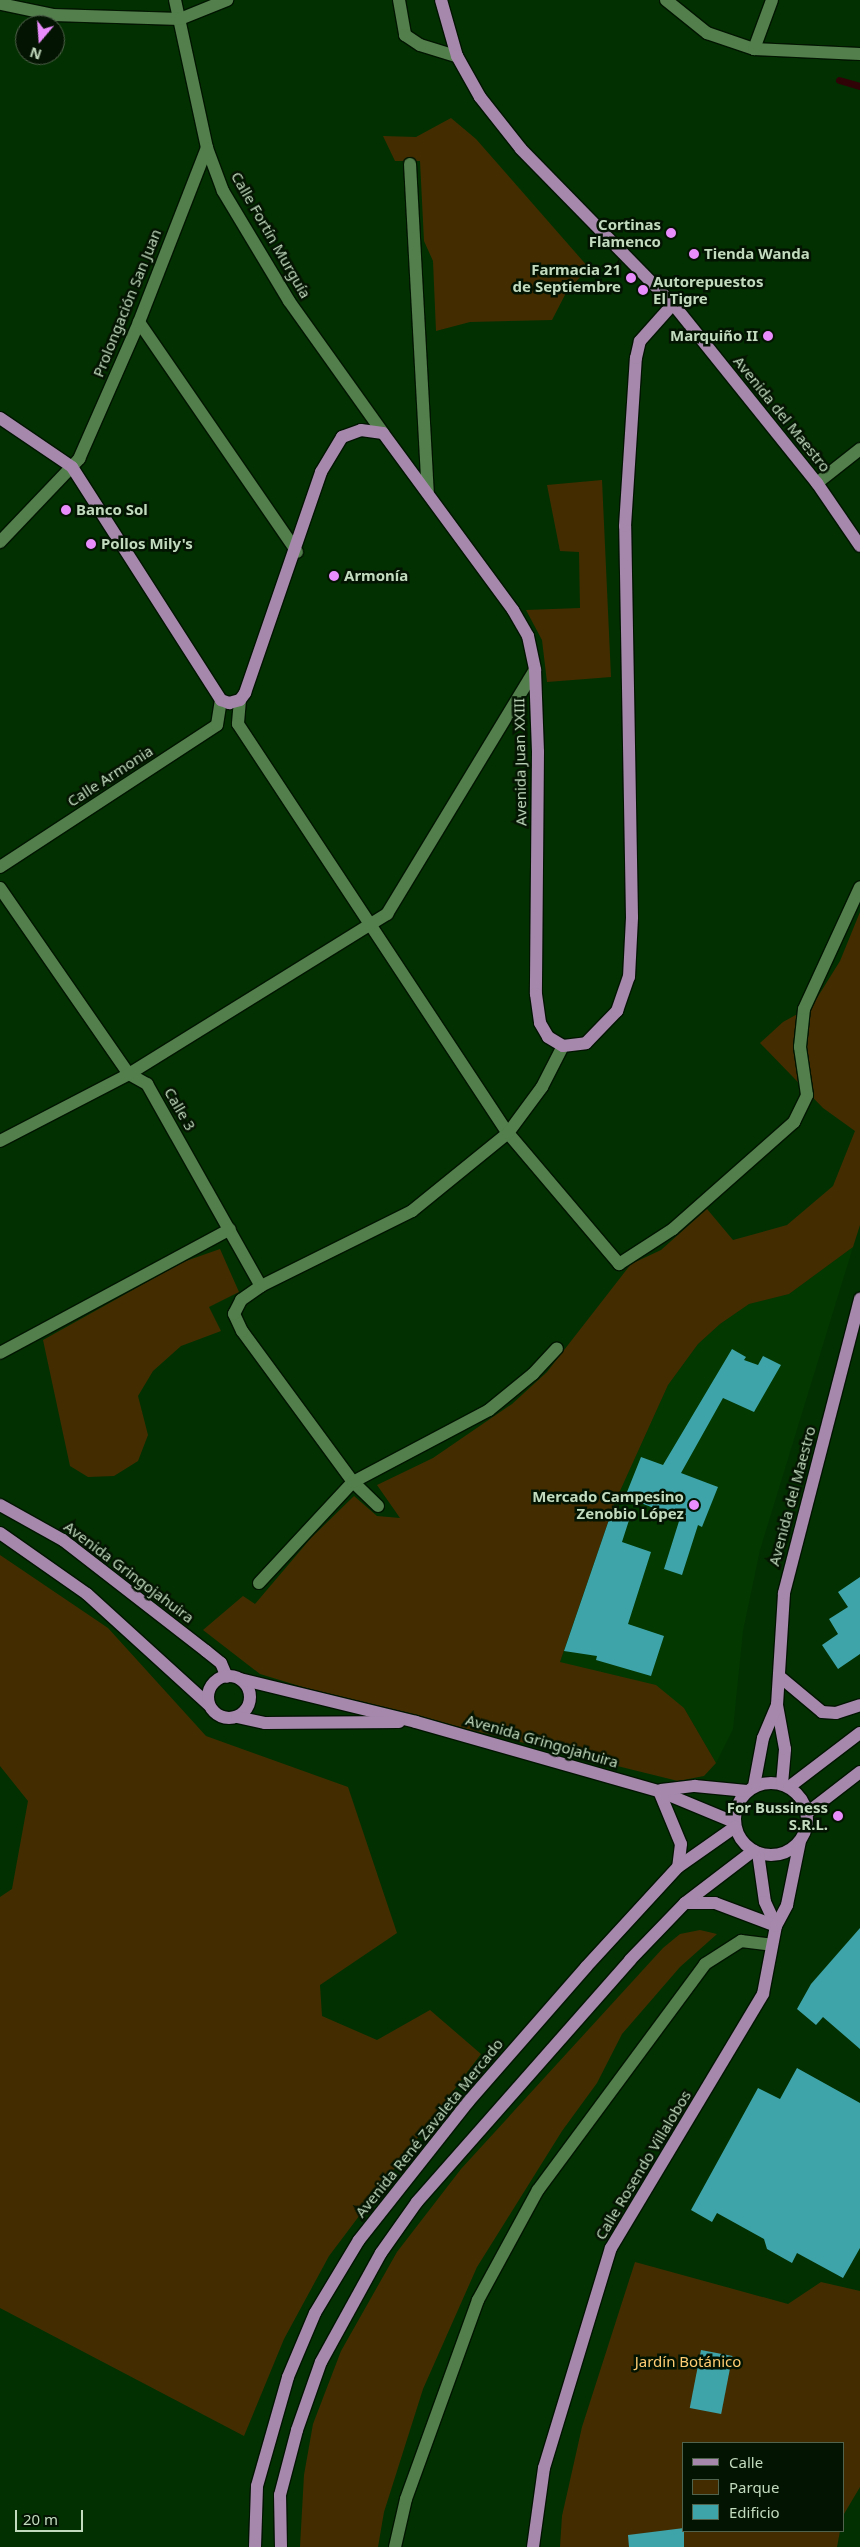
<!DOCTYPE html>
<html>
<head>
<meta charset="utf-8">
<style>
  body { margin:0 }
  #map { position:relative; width:860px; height:2547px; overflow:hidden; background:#033000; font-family:"Noto Sans",sans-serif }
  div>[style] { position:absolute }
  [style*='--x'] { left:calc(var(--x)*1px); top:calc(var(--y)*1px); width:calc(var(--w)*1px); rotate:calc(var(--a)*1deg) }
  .built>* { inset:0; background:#033800 }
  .green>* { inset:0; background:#432d00 }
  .stream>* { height:7px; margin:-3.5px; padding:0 3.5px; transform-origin:3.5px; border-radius:3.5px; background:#300307 }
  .building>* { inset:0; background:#3fa3aa; transform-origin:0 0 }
  .roads { filter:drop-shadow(1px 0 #011500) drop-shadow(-1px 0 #011500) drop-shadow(0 1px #011500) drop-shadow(0 -1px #011500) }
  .minor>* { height:12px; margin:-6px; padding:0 6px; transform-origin:6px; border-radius:6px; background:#527f4b }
  .major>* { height:12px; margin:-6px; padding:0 6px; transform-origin:6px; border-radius:6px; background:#a588ab }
  .major>.ring { margin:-6px; padding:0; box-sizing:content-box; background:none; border:12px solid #a588ab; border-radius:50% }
  .dots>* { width:14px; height:14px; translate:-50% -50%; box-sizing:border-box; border:2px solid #041402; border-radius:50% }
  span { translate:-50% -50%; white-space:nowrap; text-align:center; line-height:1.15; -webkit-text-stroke:5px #041402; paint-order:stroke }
  .poi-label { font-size:15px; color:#c2dabe; font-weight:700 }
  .right { translate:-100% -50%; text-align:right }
  .left { translate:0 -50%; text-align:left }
  .street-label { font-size:15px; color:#c2dabe }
  .park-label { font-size:15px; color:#ffcd73 }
  .legend { position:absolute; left:682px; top:2442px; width:162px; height:90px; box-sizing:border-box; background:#041402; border:1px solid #50634d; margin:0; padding:6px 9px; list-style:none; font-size:15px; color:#c2dabe }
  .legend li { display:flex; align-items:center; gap:10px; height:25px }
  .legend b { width:25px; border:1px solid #50634d }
  .north { position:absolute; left:15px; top:15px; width:50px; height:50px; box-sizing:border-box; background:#041402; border:1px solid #50634d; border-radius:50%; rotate:198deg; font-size:14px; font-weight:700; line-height:20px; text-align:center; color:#c2dabe }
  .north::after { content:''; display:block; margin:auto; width:18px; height:22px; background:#ea8dfc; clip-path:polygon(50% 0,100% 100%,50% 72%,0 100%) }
  .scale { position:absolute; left:15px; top:2510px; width:68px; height:22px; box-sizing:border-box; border:2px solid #c2dabe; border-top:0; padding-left:6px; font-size:15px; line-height:18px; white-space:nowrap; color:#c2dabe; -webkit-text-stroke:4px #041402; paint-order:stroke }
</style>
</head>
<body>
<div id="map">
  <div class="built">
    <i style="clip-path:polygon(853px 1247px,760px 1550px,743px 1631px,733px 1729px,716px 1763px,684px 1708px,560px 1662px,615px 1502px,668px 1385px,698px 1344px,720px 1324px,749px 1304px,789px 1294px)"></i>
  </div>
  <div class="green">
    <i style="clip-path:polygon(451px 118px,476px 139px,589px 268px,567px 291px,552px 320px,470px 322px,436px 331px,433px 261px,424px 241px,420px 161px,395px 161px,383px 136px,416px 137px)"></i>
    <i style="clip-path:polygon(602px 480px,611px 677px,547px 682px,542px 640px,526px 610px,580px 608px,579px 552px,560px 551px,547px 485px)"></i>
    <i style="clip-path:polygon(860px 912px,860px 1225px,853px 1247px,789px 1294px,749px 1304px,720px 1324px,698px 1344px,668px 1385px,615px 1502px,560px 1662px,656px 1685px,684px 1708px,716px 1763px,704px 1776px,678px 1781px,329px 1695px,260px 1674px,203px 1630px,243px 1596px,255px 1604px,311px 1538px,354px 1496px,377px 1516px,400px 1518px,377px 1485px,433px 1458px,512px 1404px,547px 1372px,631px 1264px,661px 1250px,707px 1209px,733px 1240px,787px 1225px,833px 1186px,855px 1131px,823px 1108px,760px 1043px,783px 1022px,812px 1006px,840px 961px)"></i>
    <i style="clip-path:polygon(220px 1249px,239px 1292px,209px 1307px,221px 1331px,181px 1346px,153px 1371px,138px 1396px,148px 1435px,138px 1461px,114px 1476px,88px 1477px,70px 1466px,43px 1340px,183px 1262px)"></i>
    <i style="clip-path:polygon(0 1555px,108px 1628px,206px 1736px,348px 1787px,397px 1933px,320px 1985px,322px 2016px,377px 2040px,430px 2010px,481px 2054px,329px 2256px,284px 2339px,244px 2436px,0 2308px,0 1897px,12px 1889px,28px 1801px,0 1766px)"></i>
    <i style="clip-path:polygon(700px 1930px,717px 1934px,680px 1967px,622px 2034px,597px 2083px,562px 2131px,477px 2267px,423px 2389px,384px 2512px,378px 2547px,300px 2547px,304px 2475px,313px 2424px,341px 2351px,397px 2252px,461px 2169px,663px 1948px,680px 1934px)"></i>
    <i style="clip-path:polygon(635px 2262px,788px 2304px,821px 2282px,860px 2291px,860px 2487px,844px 2514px,844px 2443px,684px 2443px,684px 2531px,840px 2531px,837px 2547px,560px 2547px,562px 2516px,582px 2427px)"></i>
  </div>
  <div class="stream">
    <i style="--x:839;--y:80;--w:22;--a:16"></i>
  </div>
  <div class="building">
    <i style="clip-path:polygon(732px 1349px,746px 1357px,744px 1360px,758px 1365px,763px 1356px,781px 1365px,754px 1412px,723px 1398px,681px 1473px,718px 1487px,702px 1527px,698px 1525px,682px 1575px,664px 1569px,680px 1518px,625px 1497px,641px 1457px,663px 1465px)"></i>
    <i style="clip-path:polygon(613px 1508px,631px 1514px,622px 1542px,651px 1552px,628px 1624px,664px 1636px,651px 1676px,596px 1660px,597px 1656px,564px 1651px)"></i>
    <i style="clip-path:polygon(860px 1577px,860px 1654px,838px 1669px,822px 1645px,838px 1634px,829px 1619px,848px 1607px,838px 1592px)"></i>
    <i style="clip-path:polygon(860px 1928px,860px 2049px,823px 2017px,816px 2025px,797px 2009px,811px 1984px)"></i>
    <i style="clip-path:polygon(797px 2068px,860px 2103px,860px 2248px,843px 2278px,797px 2253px,792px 2263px,767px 2249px,764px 2239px,717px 2213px,712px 2222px,691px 2210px,758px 2088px,780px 2099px)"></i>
    <i style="left:701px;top:2350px;width:32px;height:59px;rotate:11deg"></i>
    <i style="clip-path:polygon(684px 2528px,684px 2547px,629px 2547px,628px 2535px)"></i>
  </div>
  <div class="roads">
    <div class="minor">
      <i style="--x:175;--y:0;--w:151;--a:77.8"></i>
      <i style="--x:207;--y:148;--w:46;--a:69.6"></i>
      <i style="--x:223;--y:191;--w:128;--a:59"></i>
      <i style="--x:289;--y:301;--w:162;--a:54.5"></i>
      <i style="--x:399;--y:0;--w:36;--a:80"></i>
      <i style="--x:405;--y:35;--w:18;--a:34"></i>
      <i style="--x:420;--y:45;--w:39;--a:17"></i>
      <i style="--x:666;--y:0;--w:53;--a:38.8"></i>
      <i style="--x:707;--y:33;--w:50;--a:18.8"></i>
      <i style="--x:754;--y:49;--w:106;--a:2.7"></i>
      <i style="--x:1;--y:4;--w:53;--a:11.9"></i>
      <i style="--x:53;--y:15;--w:127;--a:1.8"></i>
      <i style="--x:180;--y:19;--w:51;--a:-22"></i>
      <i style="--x:754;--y:49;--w:52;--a:-69.8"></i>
      <i style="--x:410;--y:164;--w:329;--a:86.9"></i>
      <i style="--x:139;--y:322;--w:279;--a:55.5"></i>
      <i style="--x:817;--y:483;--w:55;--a:-38.3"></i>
      <i style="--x:0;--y:542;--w:115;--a:-46.4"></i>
      <i style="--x:79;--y:459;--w:150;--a:-66.3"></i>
      <i style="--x:139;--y:322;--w:187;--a:-68.7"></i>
      <i style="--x:240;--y:700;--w:24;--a:95"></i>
      <i style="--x:238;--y:724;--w:490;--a:56.6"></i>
      <i style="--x:508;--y:1133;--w:172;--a:49.7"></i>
      <i style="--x:619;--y:1264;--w:64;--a:-32.9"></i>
      <i style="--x:673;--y:1229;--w:162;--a:-41.5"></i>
      <i style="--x:794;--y:1122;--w:30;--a:-64"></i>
      <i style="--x:807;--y:1095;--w:49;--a:-98.3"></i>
      <i style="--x:800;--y:1047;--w:38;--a:-84"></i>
      <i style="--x:804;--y:1009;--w:134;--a:-65.3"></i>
      <i style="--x:0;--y:867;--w:259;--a:-33.2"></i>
      <i style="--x:217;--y:725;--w:25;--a:-81"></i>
      <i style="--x:0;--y:888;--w:226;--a:55.3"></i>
      <i style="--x:129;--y:1074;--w:21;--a:29"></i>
      <i style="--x:147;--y:1084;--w:232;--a:60.6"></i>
      <i style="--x:0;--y:1141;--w:145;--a:-27.4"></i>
      <i style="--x:129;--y:1074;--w:304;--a:-31.8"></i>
      <i style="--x:387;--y:914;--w:285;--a:-58.8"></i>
      <i style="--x:0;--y:1353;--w:261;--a:-28.3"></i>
      <i style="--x:378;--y:1506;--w:35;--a:-136"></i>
      <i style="--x:353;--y:1482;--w:187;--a:-126.3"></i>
      <i style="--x:242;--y:1331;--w:19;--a:-115"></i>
      <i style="--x:234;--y:1314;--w:16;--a:-63"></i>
      <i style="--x:241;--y:1300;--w:24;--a:-35"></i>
      <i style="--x:261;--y:1286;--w:169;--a:-26.4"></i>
      <i style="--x:412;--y:1211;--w:124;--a:-39.1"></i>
      <i style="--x:508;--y:1133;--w:57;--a:-53.5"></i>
      <i style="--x:542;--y:1087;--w:46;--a:-62.9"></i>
      <i style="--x:259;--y:1583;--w:138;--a:-47.1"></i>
      <i style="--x:353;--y:1482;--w:154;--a:-27.9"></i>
      <i style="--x:489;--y:1410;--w:57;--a:-39.3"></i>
      <i style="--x:533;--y:1374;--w:35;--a:-47"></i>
      <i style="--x:395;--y:2547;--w:49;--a:-77.1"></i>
      <i style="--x:406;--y:2499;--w:212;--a:-70.1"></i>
      <i style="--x:478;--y:2300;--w:125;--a:-61.4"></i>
      <i style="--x:538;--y:2190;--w:281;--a:-53.5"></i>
      <i style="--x:705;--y:1964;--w:43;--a:-32.6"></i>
      <i style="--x:741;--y:1941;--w:31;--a:7"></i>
    </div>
    <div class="major">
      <i style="--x:441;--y:0;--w:58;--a:74.1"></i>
      <i style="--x:457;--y:56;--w:47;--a:60.7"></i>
      <i style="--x:480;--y:97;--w:66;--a:51.7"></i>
      <i style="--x:521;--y:149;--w:217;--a:45.6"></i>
      <i style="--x:673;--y:304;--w:230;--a:51.2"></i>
      <i style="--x:817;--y:483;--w:76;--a:55.7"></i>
      <i style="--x:0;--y:418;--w:87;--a:34.2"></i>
      <i style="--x:72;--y:467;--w:277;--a:57.4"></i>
      <i style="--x:221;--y:700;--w:9;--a:21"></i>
      <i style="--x:229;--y:703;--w:11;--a:-15"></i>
      <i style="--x:240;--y:700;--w:9;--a:-54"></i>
      <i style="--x:245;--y:693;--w:234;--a:-71"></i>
      <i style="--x:321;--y:472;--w:41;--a:-59"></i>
      <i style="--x:342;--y:437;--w:20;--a:-20"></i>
      <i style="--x:361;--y:430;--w:22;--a:8"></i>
      <i style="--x:383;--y:433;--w:220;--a:53.7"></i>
      <i style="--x:513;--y:610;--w:30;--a:60"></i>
      <i style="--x:528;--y:636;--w:35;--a:78"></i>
      <i style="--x:535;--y:670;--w:82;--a:87.9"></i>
      <i style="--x:538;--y:752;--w:242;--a:90.5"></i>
      <i style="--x:536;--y:994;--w:29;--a:82"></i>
      <i style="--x:540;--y:1023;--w:16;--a:60"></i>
      <i style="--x:548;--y:1037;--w:17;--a:31"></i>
      <i style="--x:563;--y:1046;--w:23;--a:-7"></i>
      <i style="--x:586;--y:1043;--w:45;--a:-45.9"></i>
      <i style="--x:617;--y:1011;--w:36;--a:-71"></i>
      <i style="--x:629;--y:977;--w:60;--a:-87.1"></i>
      <i style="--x:632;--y:917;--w:391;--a:-91"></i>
      <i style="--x:625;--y:526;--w:168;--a:-86.3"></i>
      <i style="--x:636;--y:358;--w:17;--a:-77"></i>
      <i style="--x:640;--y:341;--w:50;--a:-48.3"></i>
      <i style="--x:0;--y:1505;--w:72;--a:29.1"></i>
      <i style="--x:63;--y:1540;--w:181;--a:37.8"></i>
      <i style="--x:206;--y:1651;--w:19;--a:39"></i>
      <i style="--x:221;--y:1663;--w:15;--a:67"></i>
      <i style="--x:0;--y:1533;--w:106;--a:35"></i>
      <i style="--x:87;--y:1594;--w:165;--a:42.3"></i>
      <i style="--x:779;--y:1676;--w:56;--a:39.9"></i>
      <i style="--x:822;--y:1712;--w:14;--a:4"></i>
      <i style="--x:836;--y:1713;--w:25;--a:-18"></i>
      <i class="ring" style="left:208px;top:1676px;width:30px;height:30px"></i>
      <i style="--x:240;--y:1679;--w:181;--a:13.7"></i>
      <i style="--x:416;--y:1722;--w:253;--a:15.9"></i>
      <i style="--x:659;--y:1791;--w:81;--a:22.5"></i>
      <i style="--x:237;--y:1717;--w:29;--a:12"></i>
      <i style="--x:265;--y:1723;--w:134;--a:-0.4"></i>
      <i class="ring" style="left:735px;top:1783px;width:60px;height:60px"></i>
      <i style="--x:782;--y:1784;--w:35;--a:-85"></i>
      <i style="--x:785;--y:1749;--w:45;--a:-100.3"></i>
      <i style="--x:777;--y:1705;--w:112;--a:-86.4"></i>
      <i style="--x:784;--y:1593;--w:304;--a:-75.5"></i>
      <i style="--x:754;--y:1786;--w:49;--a:-79.4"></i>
      <i style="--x:763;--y:1738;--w:36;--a:-67"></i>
      <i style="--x:789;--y:1787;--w:89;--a:-37.3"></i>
      <i style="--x:661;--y:1790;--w:34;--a:-7"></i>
      <i style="--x:695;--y:1786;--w:52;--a:5.5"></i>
      <i style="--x:659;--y:1791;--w:57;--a:67.5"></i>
      <i style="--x:681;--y:1844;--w:23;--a:97"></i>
      <i style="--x:807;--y:1813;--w:67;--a:-37.7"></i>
      <i style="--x:758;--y:1853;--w:49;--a:81.9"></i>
      <i style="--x:765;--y:1902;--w:26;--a:65"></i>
      <i style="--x:685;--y:1903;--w:30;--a:0"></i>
      <i style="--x:715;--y:1903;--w:65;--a:20.7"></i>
      <i style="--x:255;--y:2547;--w:61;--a:-88.1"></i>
      <i style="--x:257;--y:2486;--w:113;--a:-74.1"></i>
      <i style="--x:288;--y:2377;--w:69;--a:-67.1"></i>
      <i style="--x:315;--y:2313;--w:85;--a:-58.9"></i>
      <i style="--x:359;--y:2240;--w:176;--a:-51.7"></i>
      <i style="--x:468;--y:2102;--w:179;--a:-48.8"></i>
      <i style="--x:586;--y:1967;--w:136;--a:-47.4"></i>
      <i style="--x:678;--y:1867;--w:70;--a:-35.1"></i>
      <i style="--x:281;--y:2547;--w:52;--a:-91.1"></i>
      <i style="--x:280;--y:2495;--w:67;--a:-75.3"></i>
      <i style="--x:297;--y:2430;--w:72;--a:-70.6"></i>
      <i style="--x:321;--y:2362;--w:124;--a:-61.2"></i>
      <i style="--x:381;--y:2253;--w:62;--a:-54.8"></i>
      <i style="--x:417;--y:2202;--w:322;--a:-48.6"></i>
      <i style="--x:630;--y:1960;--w:79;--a:-46"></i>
      <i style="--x:685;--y:1903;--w:86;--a:-37.4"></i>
      <i style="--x:533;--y:2547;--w:80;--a:-82.1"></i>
      <i style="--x:544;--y:2468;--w:230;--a:-73.1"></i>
      <i style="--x:611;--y:2248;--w:296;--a:-59.1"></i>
      <i style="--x:763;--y:1994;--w:69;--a:-79.2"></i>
      <i style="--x:776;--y:1926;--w:24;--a:-62"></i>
      <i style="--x:787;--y:1905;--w:65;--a:-78.5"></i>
    </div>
  </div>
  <div class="dots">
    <i style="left:671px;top:233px;background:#ea8dfc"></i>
    <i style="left:694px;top:254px;background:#ea8dfc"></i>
    <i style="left:631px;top:278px;background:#ea8dfc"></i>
    <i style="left:643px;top:290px;background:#ea8dfc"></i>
    <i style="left:768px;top:336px;background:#ea8dfc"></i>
    <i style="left:66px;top:510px;background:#ea8dfc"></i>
    <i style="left:91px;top:544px;background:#ea8dfc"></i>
    <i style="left:334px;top:576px;background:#ea8dfc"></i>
    <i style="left:694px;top:1505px;background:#ea8dfc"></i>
    <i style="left:838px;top:1816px;background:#ea8dfc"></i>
  </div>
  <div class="poi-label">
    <span class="right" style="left:661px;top:233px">Cortinas<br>Flamenco</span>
    <span class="left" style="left:704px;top:254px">Tienda Wanda</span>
    <span class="right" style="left:621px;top:278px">Farmacia 21<br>de Septiembre</span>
    <span class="left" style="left:653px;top:290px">Autorepuestos<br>El Tigre</span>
    <span class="right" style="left:758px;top:336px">Marquiño II</span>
    <span class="left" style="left:76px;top:510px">Banco Sol</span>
    <span class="left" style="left:101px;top:544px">Pollos Mily's</span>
    <span class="left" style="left:344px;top:576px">Armonía</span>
    <span class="right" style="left:684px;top:1505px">Mercado Campesino<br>Zenobio López</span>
    <span class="right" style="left:828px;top:1816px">For Bussiness<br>S.R.L.</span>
  </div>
  <div class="street-label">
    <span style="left:271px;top:235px;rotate:60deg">Calle Fortín Murguía</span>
    <span style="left:127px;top:303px;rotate:-68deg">Prolongación San Juan</span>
    <span style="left:782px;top:414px;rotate:51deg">Avenida del Maestro</span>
    <span style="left:520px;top:762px;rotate:-91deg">Avenida Juan XXIII</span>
    <span style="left:110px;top:776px;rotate:-33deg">Calle Armonia</span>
    <span style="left:180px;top:1109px;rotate:60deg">Calle 3</span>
    <span style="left:792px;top:1496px;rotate:-75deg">Avenida del Maestro</span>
    <span style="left:129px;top:1572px;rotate:37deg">Avenida Gringojahuira</span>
    <span style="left:542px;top:1741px;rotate:16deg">Avenida Gringojahuira</span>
    <span style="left:429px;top:2128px;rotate:-51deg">Avenida René Zavaleta Mercado</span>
    <span style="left:643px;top:2165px;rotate:-59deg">Calle Rosendo Villalobos</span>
  </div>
  <div class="park-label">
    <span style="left:688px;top:2362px">Jardín Botánico</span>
  </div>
  <ul class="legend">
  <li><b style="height:6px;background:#a588ab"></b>Calle</li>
  <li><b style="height:14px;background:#432d00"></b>Parque</li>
  <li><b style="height:14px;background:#3fa3aa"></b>Edificio</li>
  </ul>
  <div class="north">N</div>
  <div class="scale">20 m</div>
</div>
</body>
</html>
